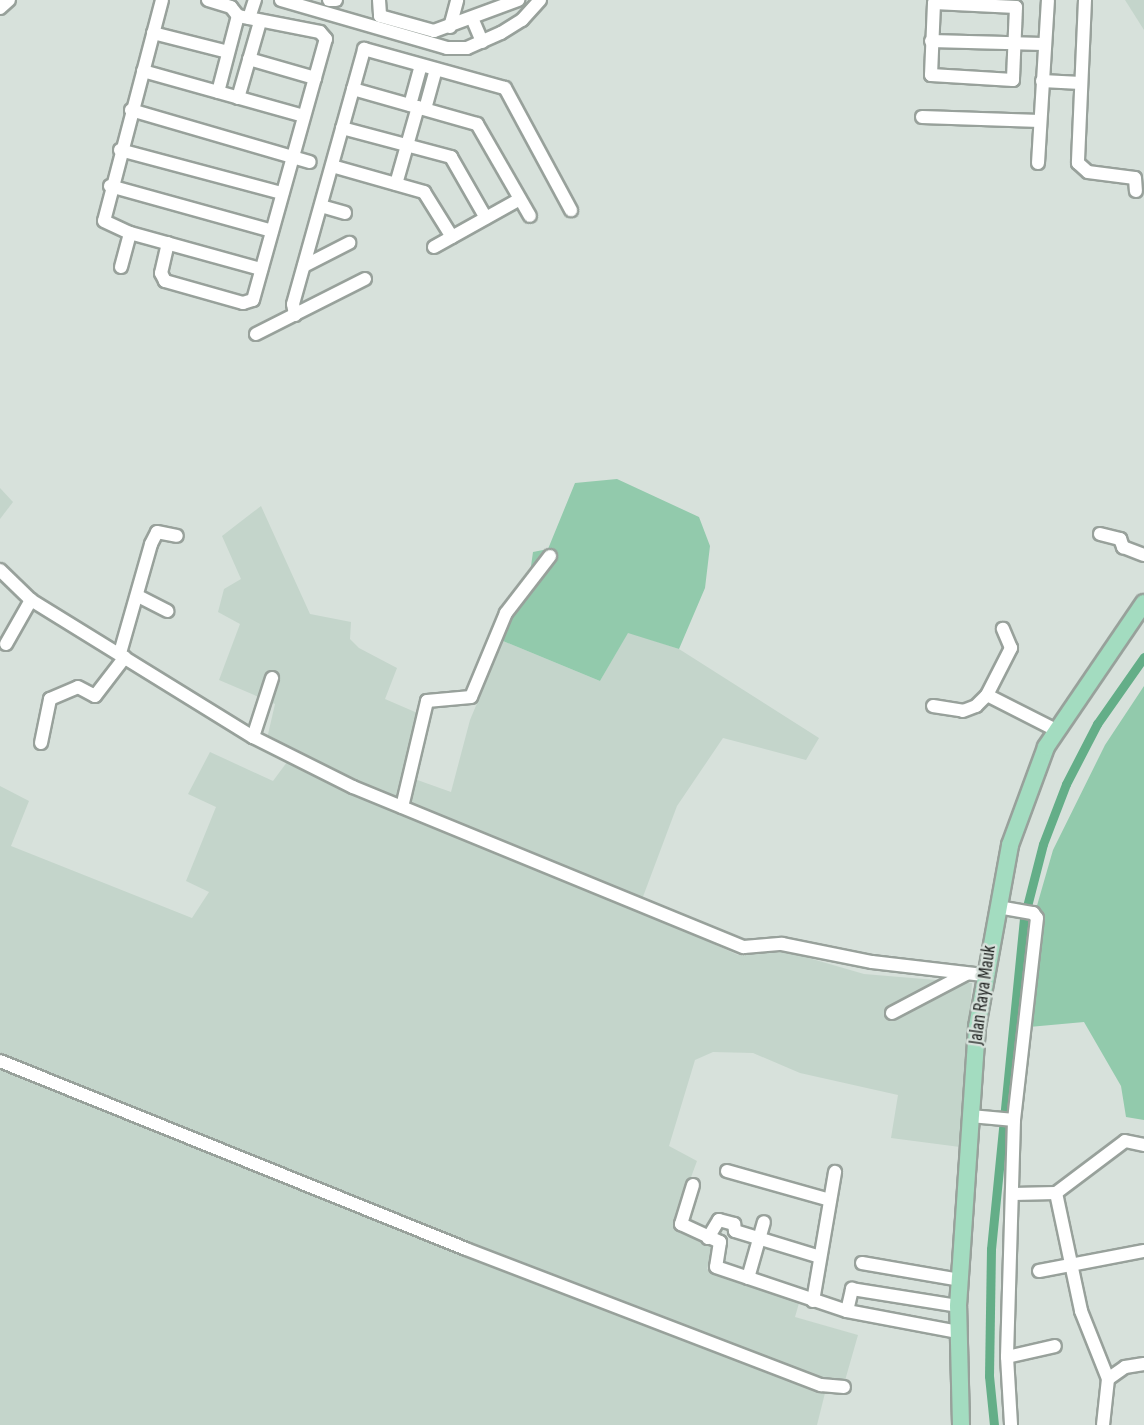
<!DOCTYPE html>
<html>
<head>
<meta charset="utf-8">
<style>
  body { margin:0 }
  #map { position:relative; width:1144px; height:1425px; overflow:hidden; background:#d7e1db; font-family:"Sofia Sans Condensed",sans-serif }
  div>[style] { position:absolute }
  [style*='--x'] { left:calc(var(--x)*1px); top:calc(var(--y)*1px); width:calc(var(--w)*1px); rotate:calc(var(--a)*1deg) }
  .built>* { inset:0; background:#c4d5cb }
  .green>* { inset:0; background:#92caac }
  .canal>* { height:9px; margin:-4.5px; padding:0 4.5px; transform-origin:4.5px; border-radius:4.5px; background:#64ae88 }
  .roads { filter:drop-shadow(2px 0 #98a19b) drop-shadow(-2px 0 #98a19b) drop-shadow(0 2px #98a19b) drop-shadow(0 -2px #98a19b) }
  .minor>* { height:12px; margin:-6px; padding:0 6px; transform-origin:6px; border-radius:6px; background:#fff }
  .major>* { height:16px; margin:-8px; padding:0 8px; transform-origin:8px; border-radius:8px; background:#a3dcc0 }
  span { translate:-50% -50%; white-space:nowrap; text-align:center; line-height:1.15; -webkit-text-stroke:5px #d7e1db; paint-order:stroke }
  .street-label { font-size:19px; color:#1e211f }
</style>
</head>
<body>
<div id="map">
  <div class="built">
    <i style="clip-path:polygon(1125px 0,1144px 0,1144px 30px)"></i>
    <i style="clip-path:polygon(0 488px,13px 502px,0 519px)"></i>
    <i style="clip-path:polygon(261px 506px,310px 614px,351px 622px,350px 639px,359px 648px,397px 668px,385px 699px,422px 715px,409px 777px,451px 792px,470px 720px,503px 641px,600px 681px,628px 632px,679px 649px,819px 738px,806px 760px,723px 738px,677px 806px,638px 910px,738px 955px,781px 950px,864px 974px,972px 983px,960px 1147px,891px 1138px,898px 1095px,800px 1073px,753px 1053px,713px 1052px,695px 1060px,669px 1146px,697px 1161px,673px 1226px,715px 1243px,707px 1269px,799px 1303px,795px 1317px,858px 1335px,844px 1384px,828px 1381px,817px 1425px,0 1425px,0 786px,29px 801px,11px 846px,192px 918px,209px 892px,186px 881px,216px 807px,188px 794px,210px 752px,273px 781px,290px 758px,266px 743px,275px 704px,219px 680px,240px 624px,218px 612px,224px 589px,241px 579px,222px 536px)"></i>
  </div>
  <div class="green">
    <i style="clip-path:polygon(617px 479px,699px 517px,710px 546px,705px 588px,679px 649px,628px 633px,600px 681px,503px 641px,499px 615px,528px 587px,533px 552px,548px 549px,575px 483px)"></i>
    <i style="clip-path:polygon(1144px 686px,1144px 1120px,1126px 1117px,1121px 1086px,1084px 1022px,1018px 1028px,1034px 916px,1053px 850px,1105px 745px)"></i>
  </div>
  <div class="canal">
    <i style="--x:994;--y:1425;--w:49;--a:-95.8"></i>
    <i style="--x:989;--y:1376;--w:127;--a:-89.1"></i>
    <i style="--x:991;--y:1249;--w:333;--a:-84.3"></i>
    <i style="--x:1024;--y:918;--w:76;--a:-75.6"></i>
    <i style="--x:1043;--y:844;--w:64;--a:-69"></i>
    <i style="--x:1066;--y:784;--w:68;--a:-62.7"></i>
    <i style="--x:1097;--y:724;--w:82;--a:-55"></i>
  </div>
  <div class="roads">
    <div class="minor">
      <i style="--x:162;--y:0;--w:228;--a:104.7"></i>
      <i style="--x:104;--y:221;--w:29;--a:25"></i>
      <i style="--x:130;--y:233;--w:136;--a:15.4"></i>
      <i style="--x:281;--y:0;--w:173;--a:16.1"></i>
      <i style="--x:447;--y:48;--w:20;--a:0"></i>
      <i style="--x:467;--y:48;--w:37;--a:-24"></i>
      <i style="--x:501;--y:33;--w:25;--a:-32"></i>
      <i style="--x:522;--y:20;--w:27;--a:-48"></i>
      <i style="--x:329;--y:0;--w:7;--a:0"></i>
      <i style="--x:379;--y:0;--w:16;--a:86"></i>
      <i style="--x:380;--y:16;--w:56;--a:15.5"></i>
      <i style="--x:434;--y:31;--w:90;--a:-20.3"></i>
      <i style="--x:1085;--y:0;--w:163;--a:92.5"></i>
      <i style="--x:1078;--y:163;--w:13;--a:42"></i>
      <i style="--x:1088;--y:172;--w:47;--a:7.3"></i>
      <i style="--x:1135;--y:178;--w:13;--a:86"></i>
      <i style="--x:934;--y:3;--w:82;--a:2.8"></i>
      <i style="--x:1016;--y:7;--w:73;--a:92.4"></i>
      <i style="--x:1013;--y:80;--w:82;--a:-176.5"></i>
      <i style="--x:931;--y:75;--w:72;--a:-87.6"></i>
      <i style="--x:0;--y:8;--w:12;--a:-42"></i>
      <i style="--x:249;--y:18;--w:19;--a:-72"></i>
      <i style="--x:472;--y:18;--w:26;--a:67"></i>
      <i style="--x:450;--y:27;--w:28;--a:-75"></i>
      <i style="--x:153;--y:33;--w:77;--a:14.2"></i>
      <i style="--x:931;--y:41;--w:112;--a:1.5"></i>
      <i style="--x:249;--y:59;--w:69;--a:16.1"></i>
      <i style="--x:143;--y:71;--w:167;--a:15.6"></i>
      <i style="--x:1042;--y:81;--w:39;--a:3"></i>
      <i style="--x:353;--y:89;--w:129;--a:15.8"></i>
      <i style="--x:477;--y:124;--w:106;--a:60.1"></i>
      <i style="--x:218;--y:92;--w:79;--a:-75.3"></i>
      <i style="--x:238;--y:98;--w:79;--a:-73.9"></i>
      <i style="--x:410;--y:105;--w:41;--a:-74.6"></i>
      <i style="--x:425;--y:109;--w:41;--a:-74.6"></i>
      <i style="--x:131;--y:110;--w:186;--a:16.2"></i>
      <i style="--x:922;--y:117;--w:118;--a:1.9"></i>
      <i style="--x:342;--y:128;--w:113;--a:14.9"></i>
      <i style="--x:451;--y:157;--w:70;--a:60.2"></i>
      <i style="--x:120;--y:150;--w:168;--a:14.9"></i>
      <i style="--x:1038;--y:163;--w:163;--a:-86.5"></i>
      <i style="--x:332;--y:166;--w:96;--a:15.8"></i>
      <i style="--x:424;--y:192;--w:53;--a:58.1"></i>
      <i style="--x:396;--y:184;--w:80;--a:-74.1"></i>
      <i style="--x:110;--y:186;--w:168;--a:15.5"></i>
      <i style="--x:321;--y:206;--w:25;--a:16"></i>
      <i style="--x:168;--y:243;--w:31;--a:103"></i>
      <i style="--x:161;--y:273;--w:9;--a:63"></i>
      <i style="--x:165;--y:281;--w:81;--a:15.8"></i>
      <i style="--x:243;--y:303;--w:10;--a:-17"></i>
      <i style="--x:253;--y:300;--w:271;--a:-74.4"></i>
      <i style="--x:326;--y:39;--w:9;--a:-131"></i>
      <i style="--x:320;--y:32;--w:84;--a:-169"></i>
      <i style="--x:238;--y:16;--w:11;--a:-128"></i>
      <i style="--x:231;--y:7;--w:24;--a:-163"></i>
      <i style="--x:434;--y:247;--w:98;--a:-29.2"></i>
      <i style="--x:304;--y:266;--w:51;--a:-27.1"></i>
      <i style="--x:121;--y:267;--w:35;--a:-75"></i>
      <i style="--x:295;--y:315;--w:11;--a:-100"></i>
      <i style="--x:293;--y:304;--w:265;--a:-74.4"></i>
      <i style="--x:364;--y:49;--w:146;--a:15.5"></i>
      <i style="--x:505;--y:88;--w:139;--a:61.6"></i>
      <i style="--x:256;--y:334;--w:122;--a:-26.8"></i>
      <i style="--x:1100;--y:534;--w:21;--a:14"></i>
      <i style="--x:1120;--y:539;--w:9;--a:69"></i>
      <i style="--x:1123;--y:547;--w:22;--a:21"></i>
      <i style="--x:0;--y:570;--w:43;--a:44.1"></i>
      <i style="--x:31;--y:600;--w:261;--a:31.7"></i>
      <i style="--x:253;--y:737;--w:112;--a:26.6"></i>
      <i style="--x:353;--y:787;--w:422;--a:22.3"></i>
      <i style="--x:744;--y:947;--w:38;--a:-5"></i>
      <i style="--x:782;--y:944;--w:92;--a:11.3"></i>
      <i style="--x:872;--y:962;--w:112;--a:6.7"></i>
      <i style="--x:138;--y:596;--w:33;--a:27"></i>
      <i style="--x:6;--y:644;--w:51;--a:-60.4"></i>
      <i style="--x:120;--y:653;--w:113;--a:-74.1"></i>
      <i style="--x:151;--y:544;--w:13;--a:-63"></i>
      <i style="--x:157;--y:532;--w:20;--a:11"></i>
      <i style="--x:987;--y:695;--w:77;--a:26.9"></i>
      <i style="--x:933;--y:706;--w:30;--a:9"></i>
      <i style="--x:963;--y:711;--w:14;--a:-21"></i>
      <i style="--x:976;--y:706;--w:16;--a:-45"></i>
      <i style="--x:987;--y:695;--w:53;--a:-62.9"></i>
      <i style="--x:1011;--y:648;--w:21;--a:-113"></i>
      <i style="--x:253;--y:737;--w:62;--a:-72.1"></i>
      <i style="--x:41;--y:743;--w:45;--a:-78.4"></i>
      <i style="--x:50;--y:699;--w:30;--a:-23"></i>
      <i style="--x:78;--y:687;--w:19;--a:28"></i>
      <i style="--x:95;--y:696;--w:49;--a:-52.4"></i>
      <i style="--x:402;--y:807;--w:109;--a:-76.7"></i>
      <i style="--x:427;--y:701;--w:44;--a:-5.2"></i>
      <i style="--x:471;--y:697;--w:91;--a:-67.4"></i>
      <i style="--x:506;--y:613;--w:72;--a:-52.3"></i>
      <i style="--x:998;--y:907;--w:36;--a:10"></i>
      <i style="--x:1033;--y:913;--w:6;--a:51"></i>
      <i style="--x:1037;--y:918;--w:203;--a:96.5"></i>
      <i style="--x:1014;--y:1120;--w:237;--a:91.7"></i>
      <i style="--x:1007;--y:1357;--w:68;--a:86.6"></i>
      <i style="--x:892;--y:1013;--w:84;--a:-27.8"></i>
      <i style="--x:0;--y:1061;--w:502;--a:21.97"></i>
      <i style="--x:466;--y:1249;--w:380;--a:21"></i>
      <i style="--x:821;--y:1385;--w:23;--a:5"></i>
      <i style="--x:971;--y:1116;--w:43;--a:5.3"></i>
      <i style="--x:727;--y:1171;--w:107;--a:15.7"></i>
      <i style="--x:693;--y:1185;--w:41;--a:107.1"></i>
      <i style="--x:681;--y:1224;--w:43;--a:24.8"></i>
      <i style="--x:720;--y:1242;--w:25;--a:99"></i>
      <i style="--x:716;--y:1267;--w:138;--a:18.6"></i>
      <i style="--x:847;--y:1311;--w:113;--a:10.7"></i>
      <i style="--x:1056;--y:1193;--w:121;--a:78"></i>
      <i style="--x:1081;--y:1311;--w:73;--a:68.3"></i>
      <i style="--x:1108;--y:1379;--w:46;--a:96.2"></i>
      <i style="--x:1013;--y:1194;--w:43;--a:-1.3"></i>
      <i style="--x:1056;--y:1193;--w:86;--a:-37"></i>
      <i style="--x:1125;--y:1141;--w:19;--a:12"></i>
      <i style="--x:708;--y:1238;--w:21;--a:-59"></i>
      <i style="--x:719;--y:1220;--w:16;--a:15"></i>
      <i style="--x:734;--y:1224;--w:7;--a:82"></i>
      <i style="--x:735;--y:1231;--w:89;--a:17"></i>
      <i style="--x:862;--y:1263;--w:99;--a:9.8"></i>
      <i style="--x:1039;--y:1271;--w:107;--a:-10.8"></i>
      <i style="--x:748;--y:1278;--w:58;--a:-74.1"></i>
      <i style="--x:813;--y:1301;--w:131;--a:-80.3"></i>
      <i style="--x:847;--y:1311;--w:23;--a:-77"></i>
      <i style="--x:852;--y:1289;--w:107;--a:9.1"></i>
      <i style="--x:1007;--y:1357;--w:49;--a:-12.9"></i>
      <i style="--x:1108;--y:1379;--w:21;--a:-35"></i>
      <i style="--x:1125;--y:1367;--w:19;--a:-9"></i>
    </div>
    <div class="major">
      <i style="--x:961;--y:1425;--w:119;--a:-91.4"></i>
      <i style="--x:958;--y:1306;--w:280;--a:-86.1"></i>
      <i style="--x:977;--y:1027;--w:185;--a:-79.7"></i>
      <i style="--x:1010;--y:845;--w:104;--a:-69.8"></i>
      <i style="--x:1046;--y:747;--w:174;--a:-55.8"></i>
    </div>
  </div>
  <div class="street-label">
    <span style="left:983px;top:995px;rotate:-82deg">Jalan Raya Mauk</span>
  </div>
</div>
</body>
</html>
